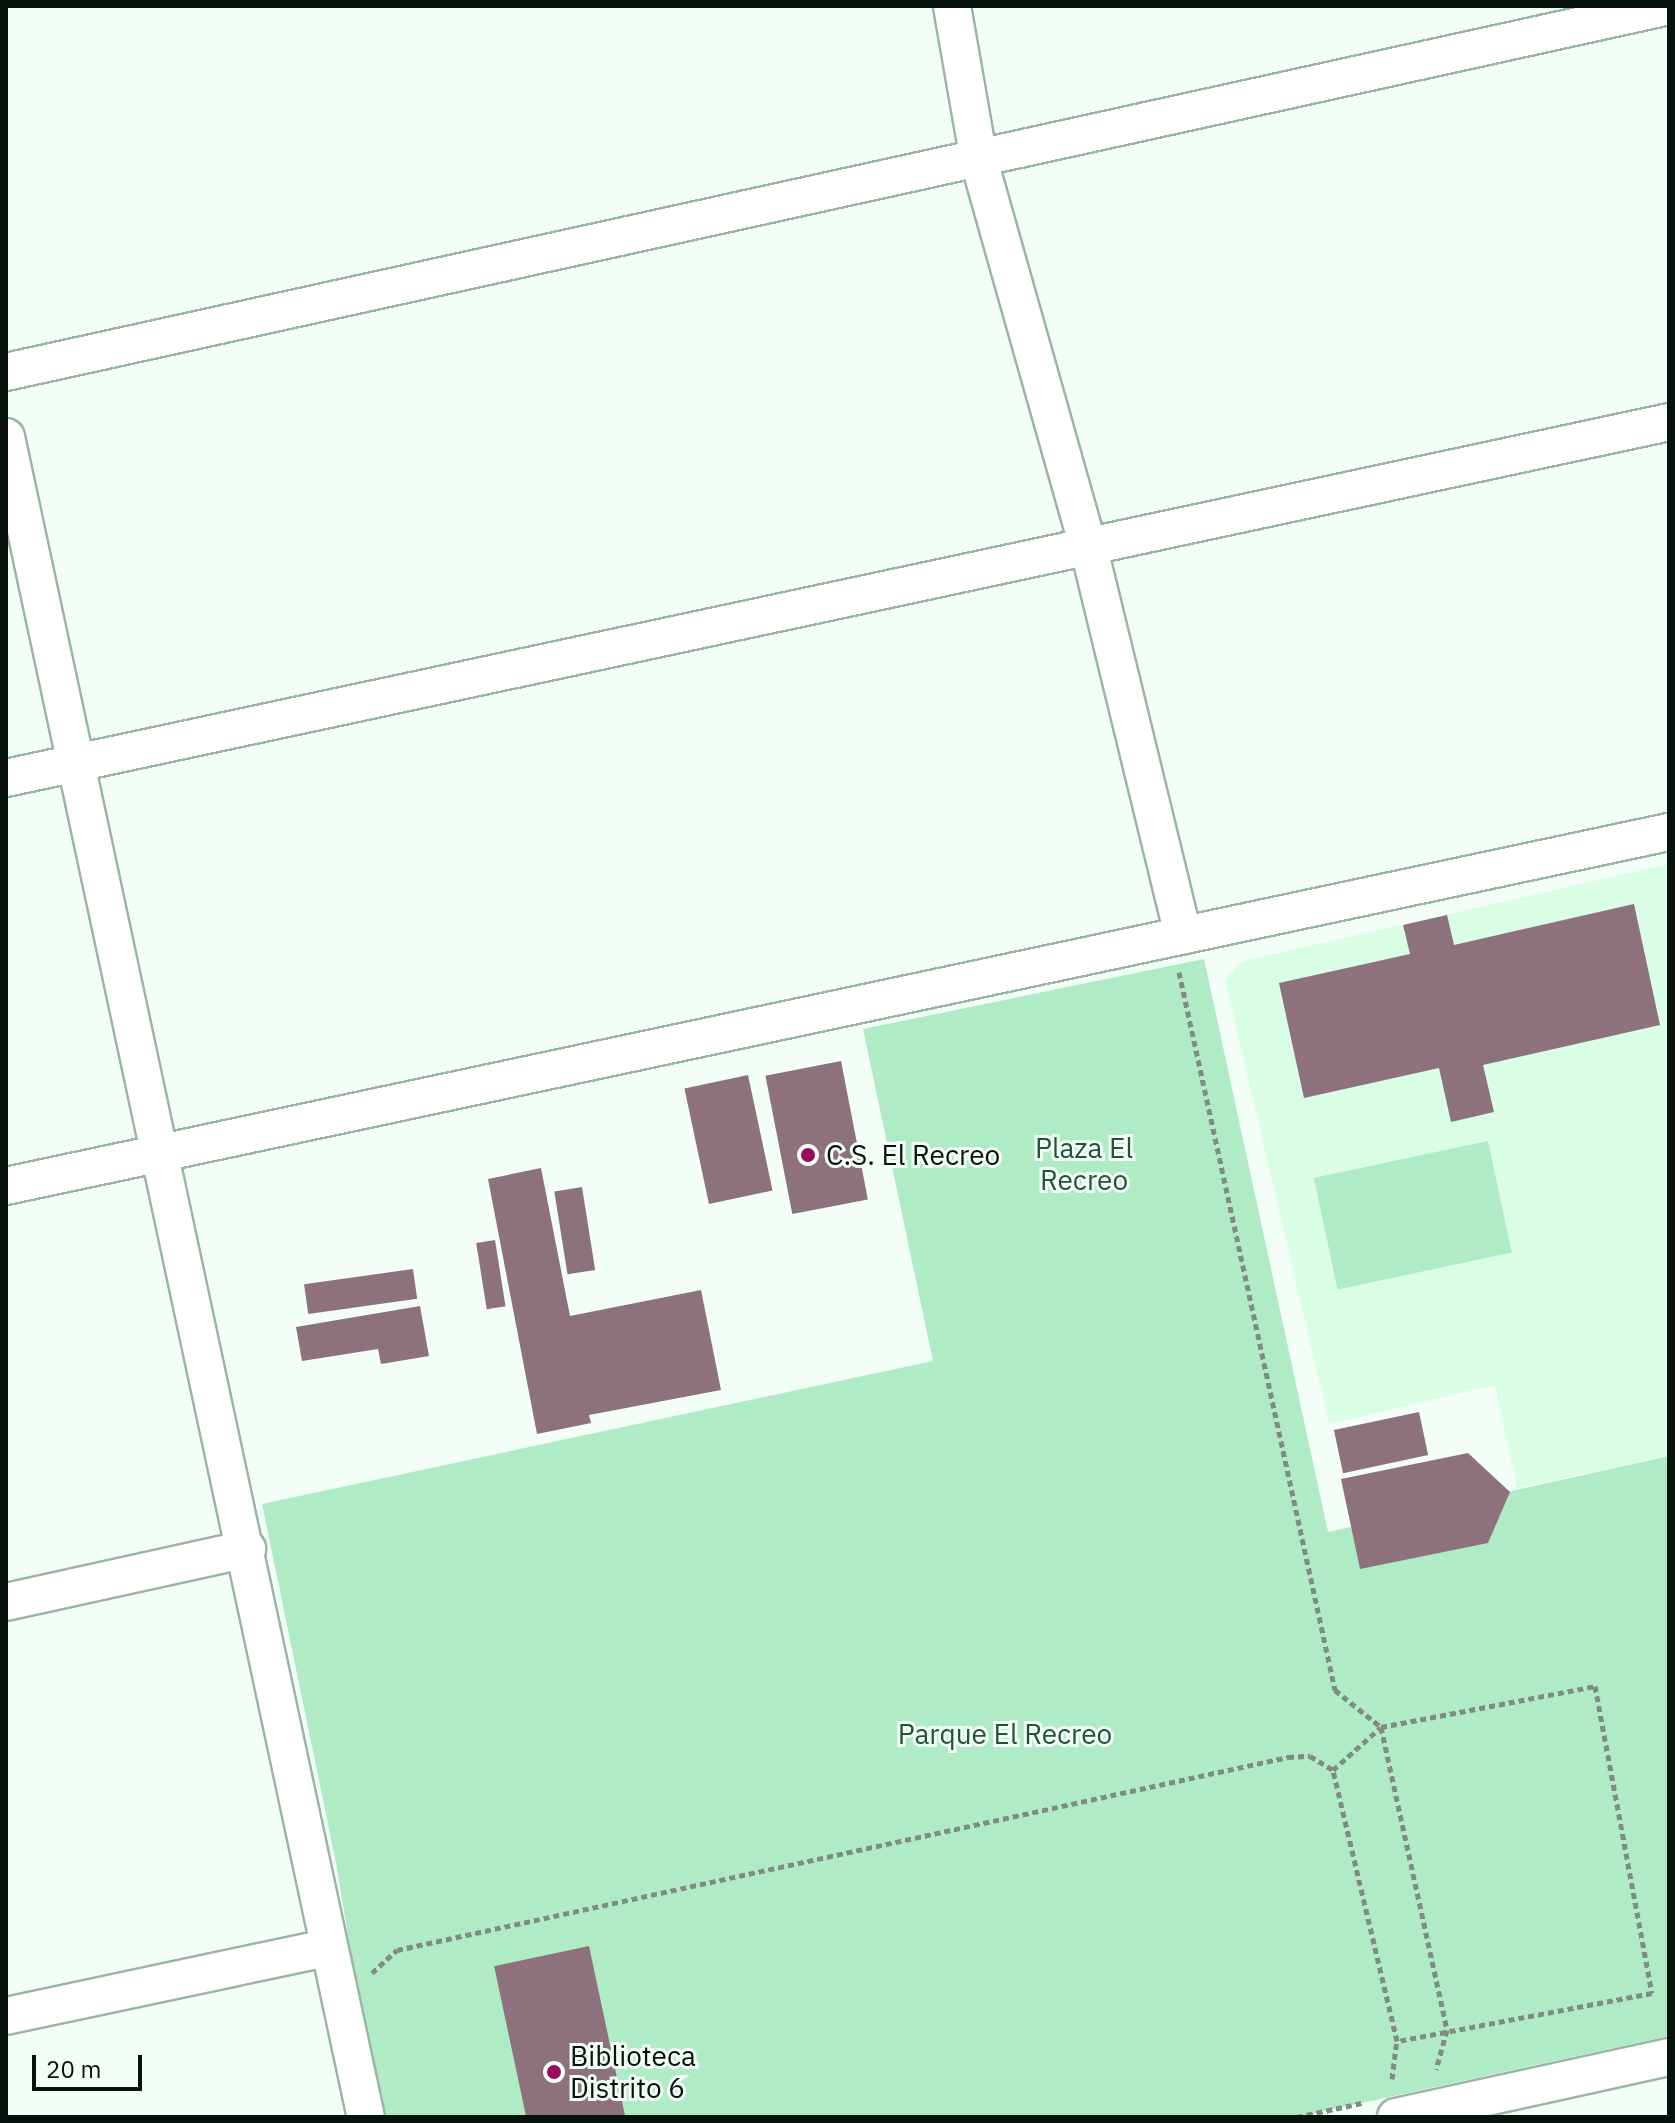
<!DOCTYPE html>
<html>
<head>
<meta charset="utf-8">
<style>
  body { margin:0 }
  #map { position:relative; width:1675px; height:2123px; overflow:hidden; background:#f3fef7; font-family:"IBM Plex Sans",sans-serif }
  div>[style] { position:absolute }
  [style*='--x'] { left:calc(var(--x)*1px); top:calc(var(--y)*1px); width:calc(var(--w)*1px); rotate:calc(var(--a)*1deg) }
  .built>* { inset:0; background:#d9fde5 }
  .green>* { inset:0; background:#afebc4; transform-origin:0 0 }
  .building>* { inset:0; background:#8d717c; transform-origin:0 0 }
  .path>* { height:5px; margin-top:-2.5px; transform-origin:0; background:repeating-linear-gradient(90deg,#808b84 0 6px,transparent 0 10px) }
  .roads { filter:drop-shadow(2px 0 #9bb5a4) drop-shadow(-2px 0 #9bb5a4) drop-shadow(0 2px #9bb5a4) drop-shadow(0 -2px #9bb5a4) }
  .street>* { height:36px; margin:-18px; padding:0 18px; transform-origin:18px; border-radius:18px; background:#fff }
  .dots>* { width:22px; height:22px; translate:-50% -50%; box-sizing:border-box; border:4px solid #f3fef7; border-radius:50% }
  span { translate:-50% -50%; white-space:nowrap; text-align:center; line-height:1.15; -webkit-text-stroke:6px #f3fef7; paint-order:stroke }
  .park-label { font-size:28px; color:#205337 }
  .poi-label { font-size:28px; color:#08120c }
  .left { translate:0 -50%; text-align:left }
  .frame { position:absolute; inset:0; border:8px solid #08120c; pointer-events:none }
  .scale { position:absolute; left:32px; top:2055px; width:110px; height:36px; box-sizing:border-box; border:4px solid #08120c; border-top:0; padding-left:10px; font-size:24px; line-height:28px; white-space:nowrap; color:#08120c; -webkit-text-stroke:6px #f3fef7; paint-order:stroke }
</style>
</head>
<body>
<div id="map">
  <div class="built">
    <i style="clip-path:polygon(1669px 864px,1669px 1456px,1517px 1488px,1495px 1385px,1329px 1424px,1225px 980px,1243px 961px)"></i>
  </div>
  <div class="green">
    <i style="clip-path:polygon(1204px 959px,1328px 1532px,1669px 1456px,1669px 2036px,1297px 2117px,378px 2117px,336px 1863px,262px 1504px,933px 1361px,863px 1029px)"></i>
    <i style="left:1488px;top:1141px;width:114px;height:178px;rotate:78deg"></i>
  </div>
  <div class="building">
    <i style="clip-path:polygon(1634px 904px,1660px 1025px,1483px 1065px,1494px 1112px,1451px 1122px,1439px 1068px,1304px 1098px,1279px 983px,1410px 954px,1403px 925px,1447px 915px,1454px 945px)"></i>
    <i style="left:841px;top:1061px;width:141px;height:77px;rotate:79deg"></i>
    <i style="left:748px;top:1075px;width:118px;height:65px;rotate:78deg"></i>
    <i style="clip-path:polygon(541px 1168px,570px 1316px,701px 1290px,721px 1390px,589px 1415px,591px 1423px,537px 1434px,488px 1179px)"></i>
    <i style="left:582px;top:1187px;width:84px;height:28px;rotate:81deg"></i>
    <i style="left:495px;top:1240px;width:67px;height:19px;rotate:81deg"></i>
    <i style="left:413px;top:1269px;width:30px;height:110px;rotate:82deg"></i>
    <i style="clip-path:polygon(420px 1306px,429px 1356px,381px 1364px,378px 1349px,302px 1361px,296px 1327px)"></i>
    <i style="left:1419px;top:1412px;width:44px;height:87px;rotate:78deg"></i>
    <i style="clip-path:polygon(1468px 1453px,1510px 1492px,1488px 1543px,1360px 1569px,1341px 1479px)"></i>
    <i style="left:589px;top:1946px;width:175px;height:97px;rotate:78deg"></i>
  </div>
  <div class="path">
    <i style="--x:1179;--y:972;--w:735;--a:77.74"></i>
    <i style="--x:1335;--y:1690;--w:59;--a:38.8"></i>
    <i style="--x:1381;--y:1727;--w:310;--a:77.7"></i>
    <i style="--x:1447;--y:2030;--w:41;--a:105.4"></i>
    <i style="--x:1595;--y:1686;--w:312;--a:79.5"></i>
    <i style="--x:1652;--y:1993;--w:259;--a:169.3"></i>
    <i style="--x:1397;--y:2041;--w:278;--a:-103.3"></i>
    <i style="--x:1333;--y:1770;--w:64;--a:-41.9"></i>
    <i style="--x:1381;--y:1727;--w:218;--a:-10.8"></i>
    <i style="--x:372;--y:1973;--w:34;--a:-43"></i>
    <i style="--x:397;--y:1950;--w:912;--a:-12.22"></i>
    <i style="--x:1288;--y:1757;--w:22;--a:-3"></i>
    <i style="--x:1310;--y:1756;--w:27;--a:31"></i>
    <i style="--x:1392;--y:2079;--w:38;--a:-83"></i>
    <i style="--x:1297;--y:2117;--w:66;--a:-12.2"></i>
  </div>
  <div class="roads">
    <div class="street">
      <i style="--x:952;--y:6;--w:157;--a:80.1"></i>
      <i style="--x:979;--y:161;--w:399;--a:74.2"></i>
      <i style="--x:1088;--y:545;--w:402;--a:76.3"></i>
      <i style="--x:6;--y:372;--w:1703;--a:-12.41"></i>
      <i style="--x:6;--y:437;--w:1718;--a:77.91"></i>
      <i style="--x:6;--y:778;--w:1701;--a:-12.08"></i>
      <i style="--x:6;--y:1186;--w:1700;--a:-12.02"></i>
      <i style="--x:6;--y:1602;--w:247;--a:-12.4"></i>
      <i style="--x:6;--y:2016;--w:328;--a:-12"></i>
      <i style="--x:1396;--y:2117;--w:280;--a:-12.4"></i>
    </div>
  </div>
  <div class="dots">
    <i style="left:808px;top:1155px;background:#990b5e"></i>
    <i style="left:554px;top:2072px;background:#990b5e"></i>
  </div>
  <div class="park-label">
    <span style="left:1084px;top:1164px">Plaza El<br>Recreo</span>
    <span style="left:1005px;top:1734px">Parque El Recreo</span>
  </div>
  <div class="poi-label">
    <span class="left" style="left:826px;top:1155px">C.S. El Recreo</span>
    <span class="left" style="left:570px;top:2072px">Biblioteca<br>Distrito 6</span>
  </div>
  <div class="frame"></div>
  <div class="scale">20 m</div>
</div>
</body>
</html>
